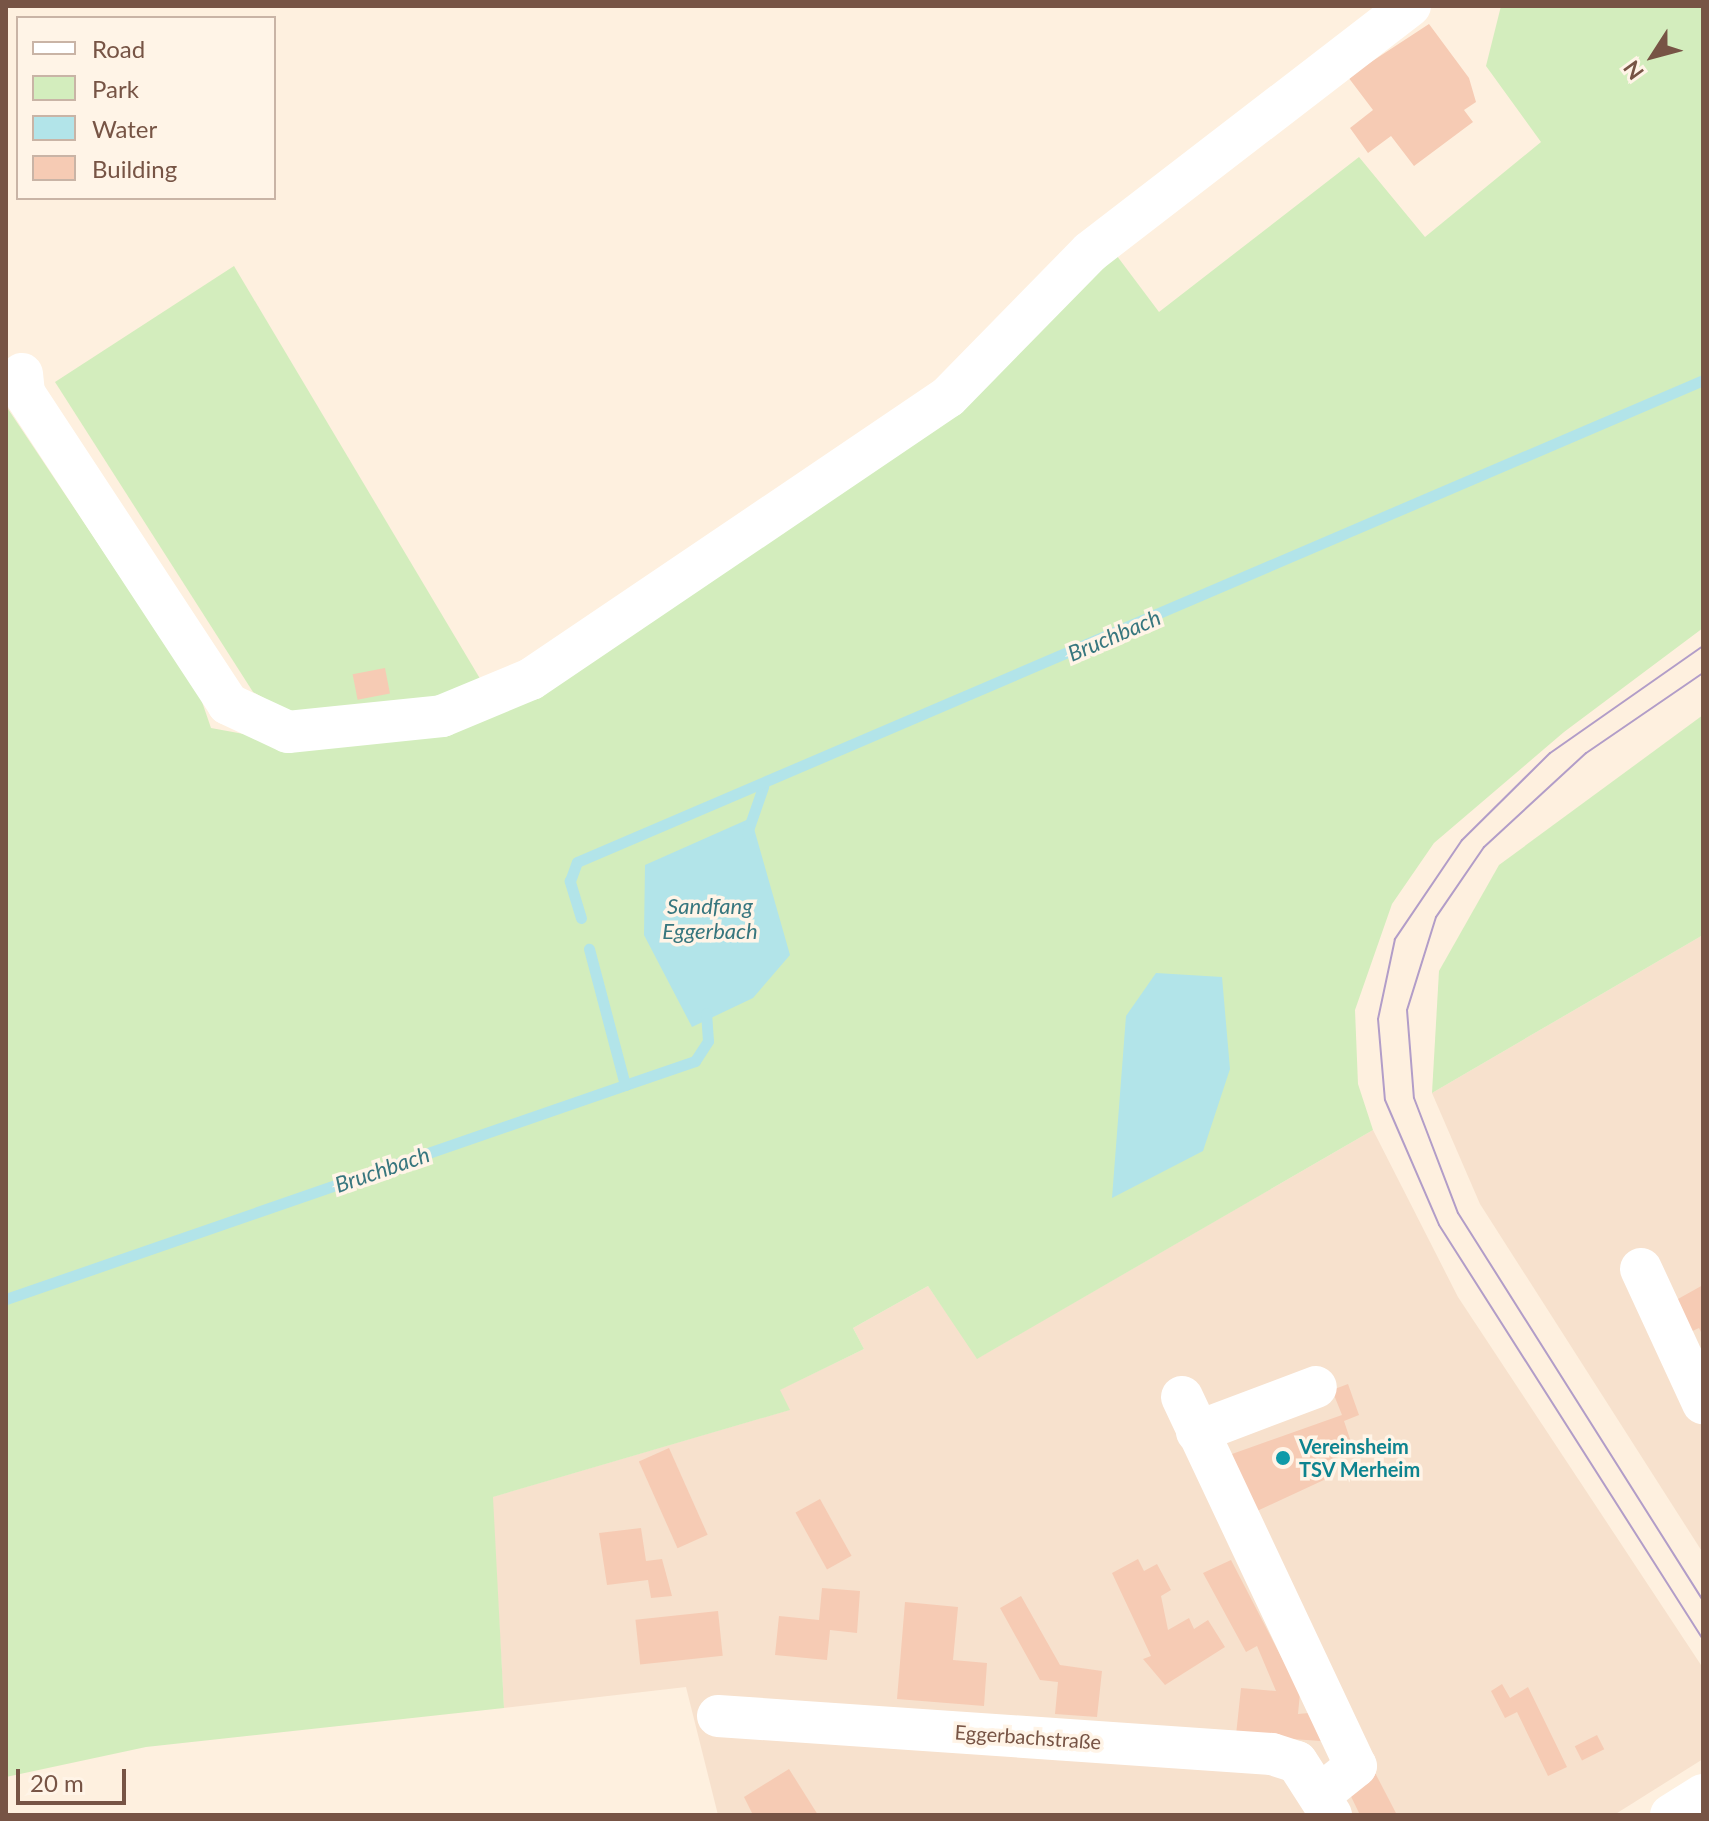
<!DOCTYPE html>
<html>
<head>
<meta charset="utf-8">
<style>
  body { margin:0 }
  #map { position:relative; width:1709px; height:1821px; overflow:hidden; background:#fef0df; font-family:Lato,sans-serif }
  div>[style] { position:absolute }
  [style*='--x'] { left:calc(var(--x)*1px); top:calc(var(--y)*1px); width:calc(var(--w)*1px); rotate:calc(var(--a)*1deg) }
  .residential>* { inset:0; background:#f7e1cd }
  .green>* { inset:0; background:#d3edbd }
  .water>* { inset:0; background:#b2e4e9 }
  .stream>* { height:11px; margin:-5.5px; padding:0 5.5px; transform-origin:5.5px; border-radius:5.5px; background:#b2e4e9 }
  .building>* { inset:0; background:#f6cbb4; transform-origin:0 0 }
  .minor>* { height:42px; margin:-21px; padding:0 21px; transform-origin:21px; border-radius:21px; background:#fff }
  .tram>* { height:2px; margin:-1px; padding:0 1px; transform-origin:1px; border-radius:1px; background:#b29dc8 }
  .dots>* { width:22px; height:22px; translate:-50% -50%; box-sizing:border-box; border:4px solid #fff4e7; border-radius:50% }
  span { translate:-50% -50%; white-space:nowrap; text-align:center; line-height:1.15; -webkit-text-stroke:7px #fff4e7; paint-order:stroke }
  .culture-label { font-size:20px; color:#0d838f; font-weight:700 }
  .left { translate:0 -50%; text-align:left }
  .street-label { font-size:20px; color:#775445 }
  .water-label { font-size:22px; color:#37767e; font-style:italic }
  .frame { position:absolute; inset:0; border:8px solid #775445; pointer-events:none }
  .legend { position:absolute; left:16px; top:16px; width:260px; height:184px; box-sizing:border-box; background:#fff4e7; border:2px solid #c9b4a6; margin:0; padding:10px 14px; list-style:none; font-size:24px; color:#775445 }
  .legend li { display:flex; align-items:center; gap:16px; height:40px }
  .legend b { width:40px; border:2px solid #c9b4a6 }
  .north { position:absolute; left:1613px; top:16px; width:80px; height:80px; -webkit-text-stroke:6px #fff4e7; paint-order:stroke; rotate:234deg; font-size:22px; font-weight:700; line-height:32px; text-align:center; color:#775445 }
  .north::after { content:''; display:block; margin:auto; width:28px; height:36px; background:#775445; clip-path:polygon(50% 0,100% 100%,50% 72%,0 100%) }
  .scale { position:absolute; left:16px; top:1769px; width:110px; height:36px; box-sizing:border-box; border:4px solid #775445; border-top:0; padding-left:10px; font-size:24px; line-height:28px; white-space:nowrap; color:#775445; -webkit-text-stroke:6px #fff4e7; paint-order:stroke }
</style>
</head>
<body>
<div id="map">
  <div class="residential">
    <i style="clip-path:polygon(1703px 935px,1703px 1553px,1480px 1204px,1432px 1093px)"></i>
    <i style="clip-path:polygon(1373px 1130px,1458px 1297px,1703px 1668px,1703px 1759px,1614px 1815px,718px 1815px,686px 1687px,504px 1708px,492px 1497px,789px 1410px,779px 1390px,864px 1349px,853px 1328px,928px 1286px,978px 1358px)"></i>
  </div>
  <div class="green">
    <i style="clip-path:polygon(1501px 6px,1703px 6px,1703px 628px,1564px 732px,1434px 843px,1392px 904px,1355px 1010px,1358px 1084px,1373px 1130px,977px 1359px,928px 1286px,853px 1328px,864px 1349px,780px 1390px,790px 1410px,493px 1497px,504px 1708px,146px 1747px,6px 1777px,6px 406px,200px 696px,211px 728px,294px 743px,477px 715px,1114px 252px,1159px 312px,1359px 157px,1425px 237px,1541px 142px,1486px 66px)"></i>
    <i style="clip-path:polygon(234px 266px,485px 687px,403px 712px,298px 718px,253px 692px,55px 382px)"></i>
    <i style="clip-path:polygon(1703px 715px,1703px 935px,1432px 1093px,1439px 971px,1499px 865px)"></i>
  </div>
  <div class="water">
    <i style="clip-path:polygon(751px 818px,790px 955px,753px 998px,692px 1027px,644px 935px,645px 865px)"></i>
    <i style="clip-path:polygon(1156px 973px,1222px 977px,1230px 1069px,1203px 1151px,1112px 1198px,1126px 1016px)"></i>
  </div>
  <div class="stream">
    <i style="--x:747;--y:833;--w:49;--a:-70.8"></i>
    <i style="--x:581;--y:918;--w:39;--a:-107"></i>
    <i style="--x:570;--y:881;--w:20;--a:-70"></i>
    <i style="--x:577;--y:862;--w:1225;--a:-23.17"></i>
    <i style="--x:625;--y:1085;--w:74;--a:-18.9"></i>
    <i style="--x:695;--y:1061;--w:24;--a:-57"></i>
    <i style="--x:708;--y:1041;--w:28;--a:-94"></i>
    <i style="--x:6;--y:1299;--w:655;--a:-19.07"></i>
    <i style="--x:625;--y:1085;--w:141;--a:-104.8"></i>
  </div>
  <div class="building">
    <i style="clip-path:polygon(1429px 24px,1469px 78px,1476px 102px,1464px 110px,1473px 122px,1414px 166px,1391px 136px,1368px 153px,1350px 128px,1373px 110px,1348px 77px)"></i>
    <i style="left:385px;top:668px;width:26px;height:33px;rotate:79deg"></i>
    <i style="clip-path:polygon(1703px 1285px,1703px 1336px,1699px 1328px,1686px 1334px,1669px 1304px)"></i>
    <i style="clip-path:polygon(1348px 1384px,1359px 1415px,1344px 1421px,1354px 1451px,1321px 1463px,1326px 1479px,1242px 1518px,1232px 1454px,1342px 1415px,1332px 1390px)"></i>
    <i style="left:669px;top:1448px;width:95px;height:33px;rotate:66deg"></i>
    <i style="left:820px;top:1499px;width:65px;height:28px;rotate:61deg"></i>
    <i style="clip-path:polygon(641px 1528px,646px 1561px,662px 1559px,672px 1596px,651px 1598px,648px 1580px,607px 1585px,599px 1533px)"></i>
    <i style="clip-path:polygon(1138px 1559px,1144px 1571px,1157px 1564px,1171px 1590px,1161px 1596px,1168px 1630px,1189px 1618px,1194px 1629px,1208px 1620px,1225px 1647px,1165px 1685px,1143px 1659px,1151px 1656px,1112px 1573px)"></i>
    <i style="clip-path:polygon(1231px 1560px,1300px 1693px,1298px 1714px,1309px 1713px,1321px 1741px,1236px 1735px,1241px 1688px,1276px 1691px,1257px 1646px,1246px 1652px,1203px 1573px)"></i>
    <i style="clip-path:polygon(822px 1588px,860px 1591px,857px 1633px,830px 1630px,827px 1660px,775px 1655px,779px 1616px,819px 1620px)"></i>
    <i style="clip-path:polygon(1021px 1596px,1060px 1665px,1102px 1671px,1097px 1717px,1055px 1714px,1058px 1682px,1040px 1680px,1000px 1608px)"></i>
    <i style="clip-path:polygon(905px 1602px,958px 1607px,953px 1660px,987px 1663px,984px 1706px,897px 1699px)"></i>
    <i style="left:718px;top:1611px;width:45px;height:83px;rotate:84deg"></i>
    <i style="clip-path:polygon(1502px 1684px,1510px 1698px,1528px 1687px,1567px 1767px,1548px 1776px,1517px 1712px,1505px 1718px,1491px 1691px)"></i>
    <i style="left:1597px;top:1735px;width:16px;height:25px;rotate:63deg"></i>
    <i style="clip-path:polygon(1372px 1767px,1397px 1815px,1360px 1815px,1345px 1784px)"></i>
    <i style="clip-path:polygon(789px 1769px,818px 1815px,753px 1815px,744px 1797px)"></i>
  </div>
  <div class="minor">
    <i style="--x:22;--y:374;--w:19;--a:84"></i>
    <i style="--x:24;--y:393;--w:372;--a:56.7"></i>
    <i style="--x:228;--y:704;--w:66;--a:25"></i>
    <i style="--x:288;--y:732;--w:155;--a:-5.9"></i>
    <i style="--x:442;--y:716;--w:96;--a:-22.6"></i>
    <i style="--x:531;--y:679;--w:503;--a:-34.07"></i>
    <i style="--x:948;--y:397;--w:203;--a:-45.6"></i>
    <i style="--x:1090;--y:252;--w:404;--a:-37.6"></i>
    <i style="--x:1641;--y:1269;--w:148;--a:65.2"></i>
    <i style="--x:1182;--y:1397;--w:408;--a:64.8"></i>
    <i style="--x:1356;--y:1766;--w:45;--a:141.3"></i>
    <i style="--x:1197;--y:1432;--w:127;--a:-20.7"></i>
    <i style="--x:718;--y:1716;--w:555;--a:3.92"></i>
    <i style="--x:1272;--y:1754;--w:26;--a:18"></i>
    <i style="--x:1297;--y:1762;--w:63;--a:57.3"></i>
    <i style="--x:1671;--y:1815;--w:38;--a:-32"></i>
  </div>
  <div class="tram">
    <i style="--x:1703;--y:646;--w:187;--a:145"></i>
    <i style="--x:1550;--y:753;--w:124;--a:135.3"></i>
    <i style="--x:1462;--y:840;--w:120;--a:124.1"></i>
    <i style="--x:1395;--y:939;--w:82;--a:102"></i>
    <i style="--x:1378;--y:1019;--w:81;--a:85.1"></i>
    <i style="--x:1385;--y:1100;--w:136;--a:66.6"></i>
    <i style="--x:1439;--y:1225;--w:492;--a:57.5"></i>
    <i style="--x:1703;--y:673;--w:142;--a:145.6"></i>
    <i style="--x:1586;--y:753;--w:139;--a:137.3"></i>
    <i style="--x:1484;--y:847;--w:85;--a:124.4"></i>
    <i style="--x:1436;--y:917;--w:97;--a:107.3"></i>
    <i style="--x:1407;--y:1010;--w:88;--a:85.5"></i>
    <i style="--x:1414;--y:1098;--w:123;--a:69.1"></i>
    <i style="--x:1458;--y:1213;--w:458;--a:57.7"></i>
  </div>
  <div class="dots">
    <i style="left:1283px;top:1458px;background:#0f9aa8"></i>
  </div>
  <div class="culture-label">
    <span class="left" style="left:1299px;top:1458px">Vereinsheim<br>TSV Merheim</span>
  </div>
  <div class="street-label">
    <span style="left:1028px;top:1737px;rotate:4deg">Eggerbachstraße</span>
  </div>
  <div class="water-label">
    <span style="left:1114px;top:635px;rotate:-23deg">Bruchbach</span>
    <span style="left:710px;top:918px">Sandfang<br>Eggerbach</span>
    <span style="left:382px;top:1169px;rotate:-19deg">Bruchbach</span>
  </div>
  <div class="frame"></div>
  <ul class="legend">
  <li><b style="height:10px;background:#fff"></b>Road</li>
  <li><b style="height:22px;background:#d3edbd"></b>Park</li>
  <li><b style="height:22px;background:#b2e4e9"></b>Water</li>
  <li><b style="height:22px;background:#f6cbb4"></b>Building</li>
  </ul>
  <div class="north">N</div>
  <div class="scale">20 m</div>
</div>
</body>
</html>
